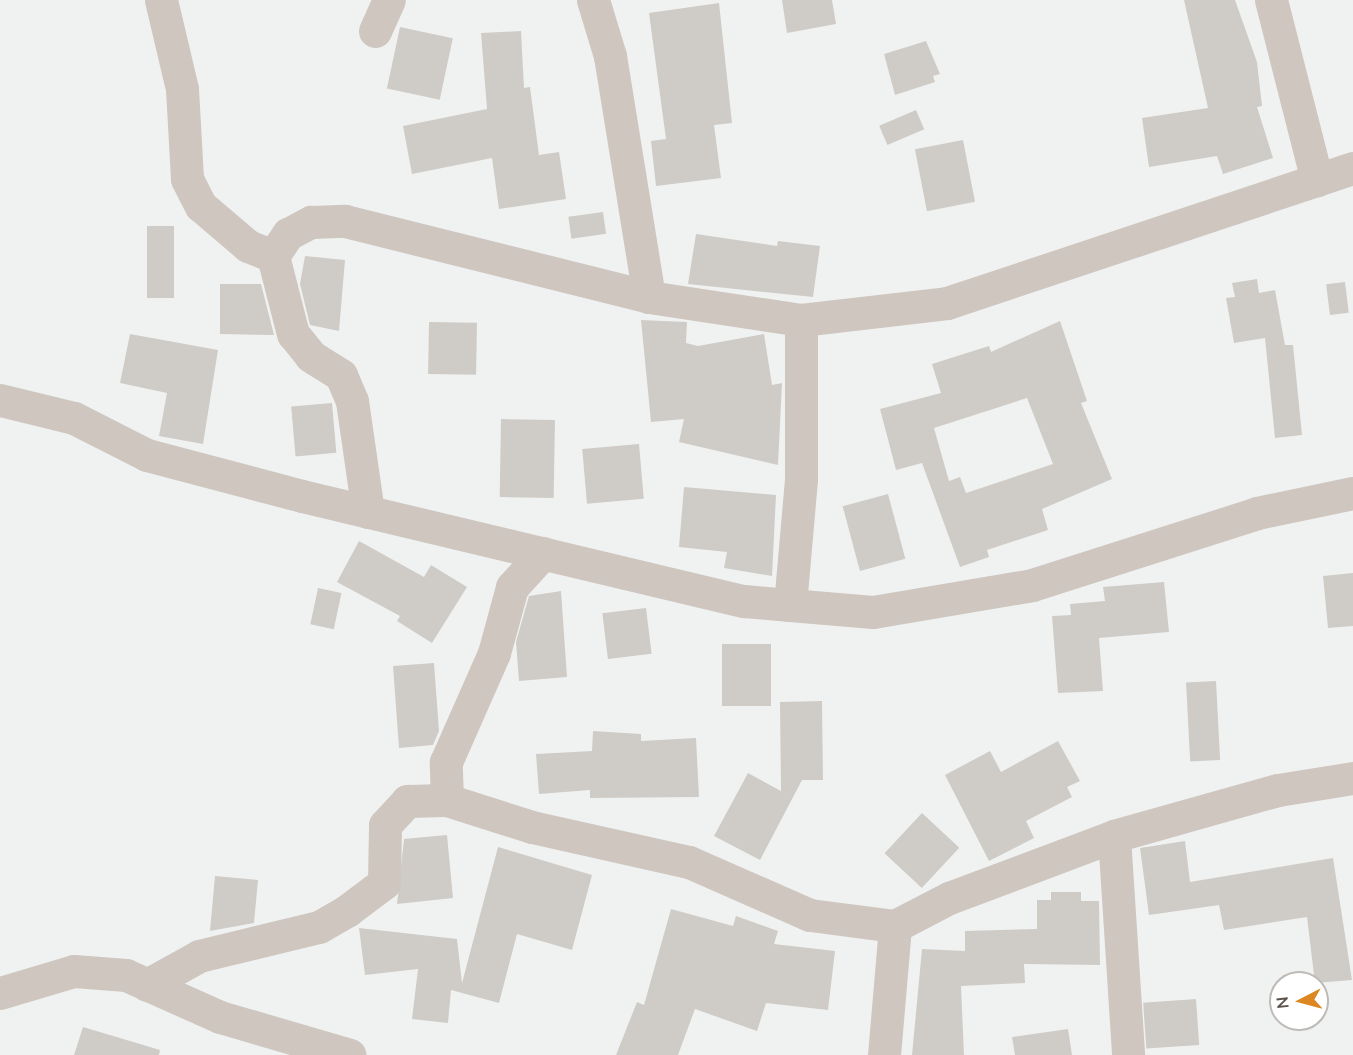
<!DOCTYPE html>
<html>
<head>
<meta charset="utf-8">
<style>
  body { margin:0 }
  #map { position:relative; width:1353px; height:1055px; overflow:hidden; background:#f0f2f2; font-family:"Nunito Sans",sans-serif }
  div>[style] { position:absolute }
  [style*='--x'] { left:calc(var(--x)*1px); top:calc(var(--y)*1px); width:calc(var(--w)*1px); rotate:calc(var(--a)*1deg) }
  .building>* { inset:0; background:#cfccc7; transform-origin:0 0 }
  .minor>* { height:33px; margin:-16.5px; padding:0 16.5px; transform-origin:16.5px; border-radius:16.5px; background:#cec6bf }
  span { translate:-50% -50%; white-space:nowrap; text-align:center; line-height:1.15; -webkit-text-stroke:4.5px #fff; paint-order:stroke }
  .north { position:absolute; left:1269px; top:971px; width:60px; height:60px; box-sizing:border-box; background:#fff; border:2px solid #bebab6; border-radius:50%; rotate:264deg; font-size:16px; font-weight:700; line-height:24px; text-align:center; color:#5d5249 }
  .north::after { content:''; display:block; margin:auto; width:21px; height:27px; background:#dc8721; clip-path:polygon(50% 0,100% 100%,50% 72%,0 100%) }
</style>
</head>
<body>
<div id="map">
  <div class="building">
    <i style="clip-path:polygon(782px 0,832px 0,836px 24px,787px 33px)"></i>
    <i style="clip-path:polygon(1184px 0,1235px 0,1257px 62px,1262px 106px,1257px 107px,1273px 158px,1223px 174px,1217px 156px,1149px 167px,1142px 118px,1208px 108px)"></i>
    <i style="clip-path:polygon(719px 3px,732px 123px,714px 125px,721px 178px,656px 186px,651px 141px,666px 139px,649px 13px)"></i>
    <i style="left:400px;top:27px;width:54px;height:63px;rotate:12deg"></i>
    <i style="clip-path:polygon(521px 31px,524px 88px,530px 87px,539px 155px,559px 152px,566px 199px,499px 209px,492px 158px,412px 174px,403px 126px,487px 109px,481px 33px)"></i>
    <i style="clip-path:polygon(926px 41px,940px 74px,933px 76px,935px 82px,895px 95px,884px 54px)"></i>
    <i style="left:916px;top:110px;width:21px;height:40px;rotate:67deg"></i>
    <i style="left:963px;top:140px;width:63px;height:49px;rotate:79deg"></i>
    <i style="left:603px;top:212px;width:22px;height:35px;rotate:82deg"></i>
    <i style="left:147px;top:226px;width:27px;height:72px"></i>
    <i style="clip-path:polygon(696px 234px,777px 246px,778px 241px,820px 246px,813px 297px,688px 284px)"></i>
    <i style="clip-path:polygon(305px 256px,345px 260px,339px 331px,310px 325px,300px 284px)"></i>
    <i style="clip-path:polygon(1257px 279px,1259px 293px,1275px 290px,1285px 345px,1293px 345px,1302px 435px,1275px 438px,1265px 338px,1234px 343px,1226px 298px,1235px 297px,1232px 283px)"></i>
    <i style="left:1345px;top:282px;width:31px;height:19px;rotate:83deg"></i>
    <i style="clip-path:polygon(220px 284px,261px 284px,274px 335px,220px 334px)"></i>
    <i style="clip-path:polygon(641px 320px,687px 322px,686px 343px,698px 346px,764px 334px,772px 385px,782px 383px,778px 465px,679px 442px,684px 419px,651px 422px)"></i>
    <i style="clip-path:polygon(evenodd,1060px 321px,1087px 401px,1081px 403px,1112px 479px,1042px 509px,1048px 530px,987px 550px,989px 557px,960px 567px,922px 463px,896px 470px,880px 409px,941px 393px,932px 364px,989px 346px,991px 352px,1060px 321px,1027px 398px,1053px 464px,966px 493px,960px 477px,949px 481px,934px 428px,1027px 398px)"></i>
    <i style="left:429px;top:322px;width:48px;height:52px;rotate:1deg"></i>
    <i style="clip-path:polygon(130px 334px,218px 350px,203px 444px,159px 436px,167px 393px,120px 383px)"></i>
    <i style="left:332px;top:403px;width:50px;height:41px;rotate:85deg"></i>
    <i style="left:555px;top:420px;width:78px;height:54px;rotate:91deg"></i>
    <i style="left:639px;top:444px;width:55px;height:57px;rotate:85deg"></i>
    <i style="clip-path:polygon(684px 487px,776px 495px,772px 576px,724px 568px,727px 552px,679px 547px)"></i>
    <i style="left:888px;top:494px;width:67px;height:47px;rotate:75deg"></i>
    <i style="clip-path:polygon(359px 541px,424px 577px,431px 565px,467px 587px,432px 643px,397px 621px,400px 616px,337px 582px)"></i>
    <i style="clip-path:polygon(1353px 573px,1353px 626px,1328px 628px,1323px 576px)"></i>
    <i style="clip-path:polygon(1164px 582px,1169px 632px,1099px 638px,1103px 691px,1058px 693px,1052px 616px,1071px 615px,1070px 604px,1105px 601px,1103px 587px)"></i>
    <i style="left:318px;top:588px;width:24px;height:37px;rotate:12deg"></i>
    <i style="clip-path:polygon(561px 591px,567px 677px,519px 681px,516px 642px,529px 596px)"></i>
    <i style="left:646px;top:608px;width:46px;height:44px;rotate:83deg"></i>
    <i style="left:722px;top:644px;width:49px;height:62px"></i>
    <i style="clip-path:polygon(434px 663px,439px 731px,433px 745px,399px 748px,393px 666px)"></i>
    <i style="left:1216px;top:681px;width:79px;height:30px;rotate:87deg"></i>
    <i style="clip-path:polygon(822px 701px,823px 780px,802px 780px,760px 860px,714px 836px,748px 773px,781px 791px,780px 702px)"></i>
    <i style="clip-path:polygon(593px 731px,641px 734px,641px 741px,696px 738px,699px 797px,590px 798px,590px 790px,539px 794px,536px 754px,592px 751px)"></i>
    <i style="clip-path:polygon(1058px 741px,1080px 781px,1067px 787px,1072px 797px,1026px 821px,1034px 838px,989px 861px,945px 775px,990px 751px,1001px 772px)"></i>
    <i style="left:922px;top:813px;width:51px;height:55px;rotate:43deg"></i>
    <i style="clip-path:polygon(447px 835px,453px 898px,397px 904px,404px 839px)"></i>
    <i style="clip-path:polygon(1185px 841px,1190px 882px,1333px 858px,1352px 980px,1315px 983px,1307px 917px,1224px 930px,1219px 905px,1149px 915px,1140px 848px)"></i>
    <i style="clip-path:polygon(498px 847px,592px 875px,572px 950px,517px 934px,499px 1003px,451px 990px,448px 1023px,412px 1019px,418px 969px,365px 975px,359px 928px,457px 939px,462px 983px)"></i>
    <i style="clip-path:polygon(215px 876px,258px 880px,254px 923px,210px 931px)"></i>
    <i style="clip-path:polygon(1051px 892px,1081px 892px,1081px 901px,1099px 901px,1100px 965px,1024px 964px,1025px 983px,961px 986px,964px 1055px,912px 1055px,922px 949px,965px 951px,965px 931px,1037px 929px,1037px 900px,1051px 900px)"></i>
    <i style="clip-path:polygon(671px 909px,733px 926px,736px 916px,778px 931px,774px 944px,835px 951px,828px 1010px,766px 1003px,757px 1031px,695px 1009px,678px 1055px,616px 1055px,637px 1002px,644px 1005px)"></i>
    <i style="left:1196px;top:999px;width:46px;height:53px;rotate:86deg"></i>
    <i style="clip-path:polygon(83px 1027px,160px 1050px,159px 1055px,74px 1055px)"></i>
    <i style="clip-path:polygon(1068px 1029px,1072px 1055px,1015px 1055px,1012px 1037px)"></i>
  </div>
  <div class="minor">
    <i style="--x:161;--y:0;--w:91;--a:76.7"></i>
    <i style="--x:182;--y:89;--w:90;--a:86.8"></i>
    <i style="--x:187;--y:179;--w:30;--a:63"></i>
    <i style="--x:201;--y:206;--w:62;--a:40.4"></i>
    <i style="--x:248;--y:246;--w:27;--a:22"></i>
    <i style="--x:593;--y:0;--w:59;--a:73.1"></i>
    <i style="--x:610;--y:56;--w:244;--a:80.8"></i>
    <i style="--x:1271;--y:0;--w:186;--a:75.7"></i>
    <i style="--x:375;--y:31;--w:34;--a:-66"></i>
    <i style="--x:0;--y:400;--w:76;--a:13.7"></i>
    <i style="--x:74;--y:418;--w:82;--a:26.9"></i>
    <i style="--x:147;--y:455;--w:160;--a:14.8"></i>
    <i style="--x:302;--y:496;--w:454;--a:13.4"></i>
    <i style="--x:744;--y:601;--w:46;--a:5"></i>
    <i style="--x:790;--y:605;--w:126;--a:-85"></i>
    <i style="--x:801;--y:479;--w:159;--a:-90"></i>
    <i style="--x:368;--y:512;--w:112;--a:-98.2"></i>
    <i style="--x:352;--y:401;--w:28;--a:-113"></i>
    <i style="--x:341;--y:375;--w:36;--a:-148"></i>
    <i style="--x:311;--y:356;--w:28;--a:-129"></i>
    <i style="--x:293;--y:334;--w:81;--a:-104.4"></i>
    <i style="--x:273;--y:256;--w:27;--a:-56"></i>
    <i style="--x:288;--y:234;--w:26;--a:-28"></i>
    <i style="--x:311;--y:222;--w:34;--a:-2"></i>
    <i style="--x:345;--y:221;--w:313;--a:14"></i>
    <i style="--x:649;--y:297;--w:154;--a:8.6"></i>
    <i style="--x:801;--y:320;--w:147;--a:-6.6"></i>
    <i style="--x:947;--y:303;--w:428;--a:-18.4"></i>
    <i style="--x:790;--y:605;--w:83;--a:4.8"></i>
    <i style="--x:873;--y:612;--w:161;--a:-9.6"></i>
    <i style="--x:1032;--y:585;--w:236;--a:-17.7"></i>
    <i style="--x:1257;--y:513;--w:98;--a:-11.8"></i>
    <i style="--x:447;--y:800;--w:38;--a:-92"></i>
    <i style="--x:446;--y:762;--w:119;--a:-66.2"></i>
    <i style="--x:494;--y:653;--w:68;--a:-74.7"></i>
    <i style="--x:512;--y:587;--w:46;--a:-47.6"></i>
    <i style="--x:1114;--y:836;--w:219;--a:86.3"></i>
    <i style="--x:147;--y:985;--w:60;--a:-29.1"></i>
    <i style="--x:199;--y:956;--w:123;--a:-13.6"></i>
    <i style="--x:319;--y:927;--w:34;--a:-30"></i>
    <i style="--x:348;--y:910;--w:45;--a:-36.9"></i>
    <i style="--x:384;--y:883;--w:58;--a:-89"></i>
    <i style="--x:385;--y:825;--w:33;--a:-47"></i>
    <i style="--x:407;--y:801;--w:40;--a:-1.4"></i>
    <i style="--x:447;--y:800;--w:89;--a:17.6"></i>
    <i style="--x:532;--y:827;--w:161;--a:12.6"></i>
    <i style="--x:689;--y:862;--w:132;--a:23.7"></i>
    <i style="--x:810;--y:915;--w:86;--a:7.4"></i>
    <i style="--x:895;--y:926;--w:61;--a:-27.4"></i>
    <i style="--x:949;--y:898;--w:176;--a:-20.6"></i>
    <i style="--x:1114;--y:836;--w:170;--a:-15.7"></i>
    <i style="--x:1278;--y:790;--w:76;--a:-9.1"></i>
    <i style="--x:0;--y:993;--w:77;--a:-16.6"></i>
    <i style="--x:74;--y:971;--w:52;--a:4.4"></i>
    <i style="--x:126;--y:975;--w:103;--a:24.1"></i>
    <i style="--x:220;--y:1017;--w:135;--a:16.3"></i>
    <i style="--x:884;--y:1055;--w:129;--a:-85.1"></i>
  </div>
  <div class="north">N</div>
</div>
</body>
</html>
